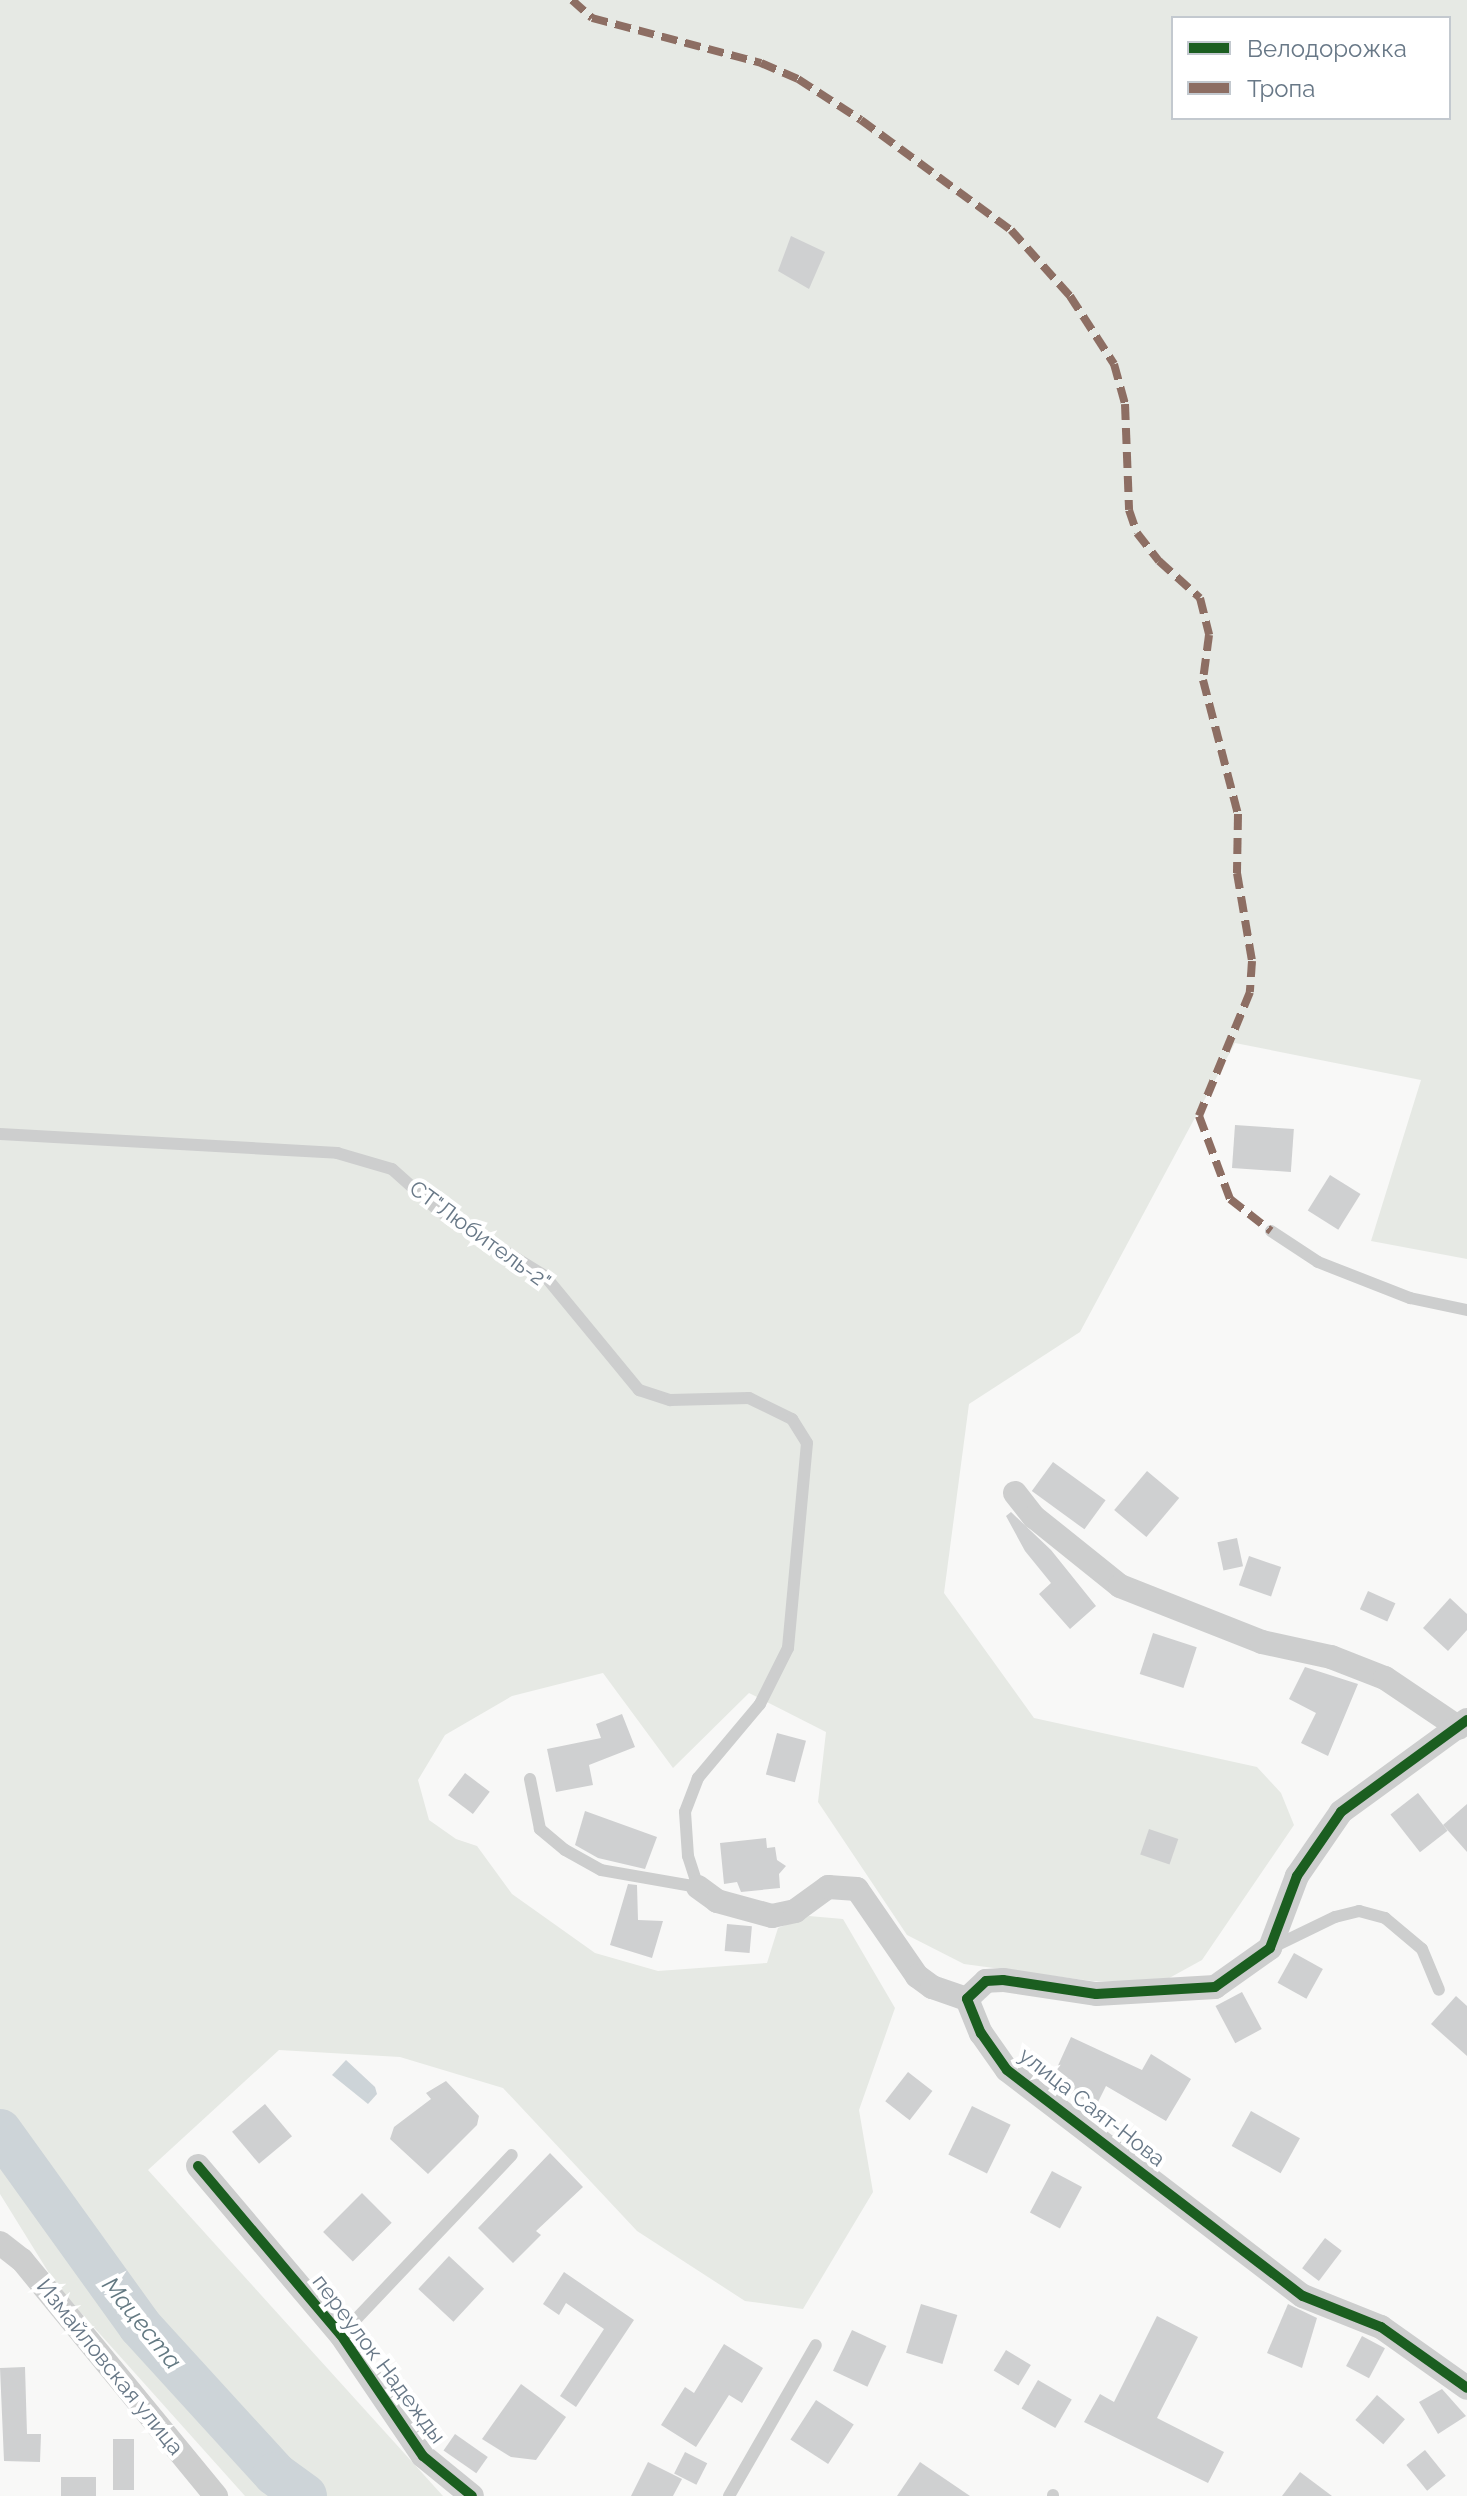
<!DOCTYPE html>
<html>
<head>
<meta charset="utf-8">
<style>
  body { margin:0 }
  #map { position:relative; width:1467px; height:2496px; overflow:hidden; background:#f8f8f7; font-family:Raleway,sans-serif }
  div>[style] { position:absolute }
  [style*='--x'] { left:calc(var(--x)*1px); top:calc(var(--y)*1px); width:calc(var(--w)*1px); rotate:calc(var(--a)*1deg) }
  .green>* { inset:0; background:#e6e9e4 }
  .water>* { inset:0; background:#cdd4d8 }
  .river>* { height:44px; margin:-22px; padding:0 22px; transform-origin:22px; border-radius:22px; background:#cdd4d8 }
  .building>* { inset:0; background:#cfd0d1; transform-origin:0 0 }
  .lane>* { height:12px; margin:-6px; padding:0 6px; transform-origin:6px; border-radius:6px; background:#cdcece }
  .street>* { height:24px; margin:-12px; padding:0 12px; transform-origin:12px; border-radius:12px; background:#cdcece }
  .quiet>* { height:8px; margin-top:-4px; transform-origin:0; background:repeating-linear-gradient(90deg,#8d6e63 0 16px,transparent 0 24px) }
  .cycleway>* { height:10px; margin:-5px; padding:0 5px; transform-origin:5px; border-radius:5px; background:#1b5e20 }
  span { translate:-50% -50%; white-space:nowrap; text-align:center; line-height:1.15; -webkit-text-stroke:8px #fff; paint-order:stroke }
  .street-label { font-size:22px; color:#687887 }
  .water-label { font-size:24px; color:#637982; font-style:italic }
  .legend { position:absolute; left:1171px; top:16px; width:280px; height:104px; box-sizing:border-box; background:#fff; border:2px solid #c3c9cf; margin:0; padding:10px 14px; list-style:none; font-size:24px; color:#687887 }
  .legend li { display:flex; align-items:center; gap:16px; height:40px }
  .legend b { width:40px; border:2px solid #c3c9cf }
</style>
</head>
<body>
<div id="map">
  <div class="green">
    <i style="clip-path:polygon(evenodd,0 0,1467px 0,1467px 1259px,1371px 1241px,1421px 1080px,1235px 1043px,1080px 1332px,969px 1404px,944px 1593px,1034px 1718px,1257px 1767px,1281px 1793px,1294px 1825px,1202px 1960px,1162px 1982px,1092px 1981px,964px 1964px,907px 1935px,818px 1802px,826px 1732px,749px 1693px,673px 1768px,603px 1673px,512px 1696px,445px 1735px,418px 1780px,429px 1820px,456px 1839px,477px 1846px,512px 1894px,595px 1953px,658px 1971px,767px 1963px,778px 1928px,809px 1916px,843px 1919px,895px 2008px,859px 2110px,873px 2192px,803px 2309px,745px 2301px,637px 2231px,503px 2088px,400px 2057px,279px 2050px,148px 2170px,443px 2496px,245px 2496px,57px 2286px,0 2194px,0 0,1173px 18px,1449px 18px,1449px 118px,1173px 118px,1173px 18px)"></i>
  </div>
  <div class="water">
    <i style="clip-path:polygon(346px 2060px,375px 2087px,377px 2094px,368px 2104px,332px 2075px)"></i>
  </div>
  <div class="river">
    <i style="--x:0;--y:2131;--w:240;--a:54.3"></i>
    <i style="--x:140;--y:2326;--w:200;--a:47.6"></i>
    <i style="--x:275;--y:2474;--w:37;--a:36"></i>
  </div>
  <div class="building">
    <i style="clip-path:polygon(791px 236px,825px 252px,809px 289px,778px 271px)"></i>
    <i style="left:1235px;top:1125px;width:59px;height:43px;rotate:4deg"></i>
    <i style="left:1330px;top:1175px;width:36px;height:42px;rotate:32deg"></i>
    <i style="left:1053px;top:1462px;width:65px;height:36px;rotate:36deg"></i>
    <i style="left:1147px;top:1471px;width:42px;height:51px;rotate:40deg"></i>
    <i style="clip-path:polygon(1011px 1512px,1051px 1550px,1096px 1606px,1070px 1629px,1039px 1594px,1051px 1583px,1025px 1551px,1006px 1516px)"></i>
    <i style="left:1237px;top:1538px;width:29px;height:20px;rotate:78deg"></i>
    <i style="left:1249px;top:1556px;width:34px;height:31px;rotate:19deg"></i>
    <i style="left:1368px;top:1591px;width:30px;height:20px;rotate:24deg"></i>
    <i style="clip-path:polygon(1450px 1598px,1467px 1614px,1467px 1630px,1448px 1651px,1423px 1628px)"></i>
    <i style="left:1153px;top:1633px;width:46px;height:43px;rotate:18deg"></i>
    <i style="clip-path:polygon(1305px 1667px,1358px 1684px,1328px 1756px,1301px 1743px,1316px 1713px,1289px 1699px)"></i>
    <i style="clip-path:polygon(622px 1714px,635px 1747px,589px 1765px,593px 1785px,556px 1792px,547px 1749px,601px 1738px,596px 1724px)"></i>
    <i style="left:777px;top:1733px;width:30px;height:43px;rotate:15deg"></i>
    <i style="left:465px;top:1773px;width:31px;height:28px;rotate:37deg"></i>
    <i style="left:1418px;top:1793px;width:48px;height:35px;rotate:52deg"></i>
    <i style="clip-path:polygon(1467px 1804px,1467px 1852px,1443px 1825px)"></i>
    <i style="clip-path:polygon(585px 1811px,657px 1837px,645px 1869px,598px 1858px,575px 1845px)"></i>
    <i style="left:1149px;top:1829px;width:31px;height:27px;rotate:19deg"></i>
    <i style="clip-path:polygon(766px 1838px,767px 1848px,775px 1847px,777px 1860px,786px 1866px,779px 1874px,780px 1888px,741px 1892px,737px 1882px,724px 1884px,720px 1843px)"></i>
    <i style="clip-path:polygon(628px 1884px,637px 1885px,638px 1920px,663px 1921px,652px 1958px,610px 1945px)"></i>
    <i style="left:727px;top:1924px;width:25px;height:27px;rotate:5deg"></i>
    <i style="left:1294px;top:1953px;width:33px;height:34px;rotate:29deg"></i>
    <i style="left:1242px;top:1992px;width:42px;height:30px;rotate:62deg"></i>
    <i style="clip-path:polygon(1456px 1996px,1467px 2006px,1467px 2056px,1431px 2024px)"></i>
    <i style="clip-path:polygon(1071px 2037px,1142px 2070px,1151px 2054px,1191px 2079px,1166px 2121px,1106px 2086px,1096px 2106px,1050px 2083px)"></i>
    <i style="left:908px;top:2072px;width:31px;height:37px;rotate:38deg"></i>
    <i style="clip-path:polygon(446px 2081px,479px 2116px,477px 2125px,428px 2174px,390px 2139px,394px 2127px,431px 2099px,426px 2093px)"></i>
    <i style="left:265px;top:2104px;width:42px;height:43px;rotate:50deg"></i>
    <i style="left:972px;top:2106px;width:43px;height:54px;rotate:26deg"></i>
    <i style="left:1251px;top:2111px;width:56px;height:40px;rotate:29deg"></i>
    <i style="clip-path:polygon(550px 2153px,583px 2187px,536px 2231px,541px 2235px,513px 2263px,478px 2228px)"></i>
    <i style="left:1052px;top:2171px;width:34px;height:47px;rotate:28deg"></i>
    <i style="left:362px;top:2193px;width:42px;height:55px;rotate:45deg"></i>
    <i style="left:1325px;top:2238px;width:21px;height:38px;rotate:37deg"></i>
    <i style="left:449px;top:2256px;width:48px;height:45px;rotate:43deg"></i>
    <i style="clip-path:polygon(564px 2272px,634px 2320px,576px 2407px,560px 2396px,604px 2329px,566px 2303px,559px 2315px,543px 2304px)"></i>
    <i style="left:921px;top:2304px;width:38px;height:51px;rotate:17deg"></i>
    <i style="clip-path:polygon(1288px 2304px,1317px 2318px,1302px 2368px,1267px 2353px)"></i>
    <i style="clip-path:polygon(1157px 2316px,1198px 2337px,1157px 2418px,1224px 2452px,1208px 2483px,1084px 2422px,1100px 2394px,1114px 2402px)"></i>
    <i style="left:852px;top:2330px;width:38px;height:45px;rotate:25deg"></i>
    <i style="left:1362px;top:2336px;width:26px;height:34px;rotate:28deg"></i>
    <i style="clip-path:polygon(724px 2344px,763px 2368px,742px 2403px,729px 2395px,696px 2447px,661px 2425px,685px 2387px,694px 2393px)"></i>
    <i style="left:1006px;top:2350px;width:29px;height:24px;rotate:31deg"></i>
    <i style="clip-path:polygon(25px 2367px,27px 2434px,41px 2434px,40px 2462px,4px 2461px,0 2368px)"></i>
    <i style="left:1038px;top:2380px;width:39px;height:33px;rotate:30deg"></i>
    <i style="clip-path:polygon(521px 2384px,566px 2417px,536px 2460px,511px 2457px,482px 2439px)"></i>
    <i style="clip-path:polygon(1442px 2389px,1466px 2416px,1438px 2434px,1419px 2402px)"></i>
    <i style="left:1377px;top:2395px;width:37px;height:33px;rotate:41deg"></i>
    <i style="left:816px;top:2400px;width:45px;height:47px;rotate:33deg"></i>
    <i style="left:455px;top:2434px;width:40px;height:20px;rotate:35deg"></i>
    <i style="left:113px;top:2439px;width:21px;height:51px"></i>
    <i style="left:1425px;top:2450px;width:33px;height:24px;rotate:51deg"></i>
    <i style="left:685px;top:2452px;width:25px;height:24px;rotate:27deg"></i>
    <i style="clip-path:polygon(648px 2462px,682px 2479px,673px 2496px,631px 2496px)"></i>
    <i style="clip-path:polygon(920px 2462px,970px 2496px,897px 2496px)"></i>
    <i style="clip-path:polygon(1300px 2472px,1332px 2496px,1282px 2496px)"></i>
    <i style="left:61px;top:2477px;width:35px;height:19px"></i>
  </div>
  <div class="lane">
    <i style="--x:0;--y:1134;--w:338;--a:3.2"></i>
    <i style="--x:337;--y:1153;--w:57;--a:16.2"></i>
    <i style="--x:392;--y:1169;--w:63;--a:41.8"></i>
    <i style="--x:439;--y:1211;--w:124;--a:31.5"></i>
    <i style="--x:545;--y:1276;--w:148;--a:50.5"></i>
    <i style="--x:639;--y:1390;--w:33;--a:18"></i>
    <i style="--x:670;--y:1400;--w:79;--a:-1.5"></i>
    <i style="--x:749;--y:1398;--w:48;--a:26"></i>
    <i style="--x:792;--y:1419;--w:28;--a:58"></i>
    <i style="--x:807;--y:1443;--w:206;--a:95.3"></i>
    <i style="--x:788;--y:1648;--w:63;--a:116.6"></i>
    <i style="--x:760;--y:1704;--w:97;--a:130"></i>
    <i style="--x:698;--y:1778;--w:36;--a:111"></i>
    <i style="--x:685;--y:1812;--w:44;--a:86.1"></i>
    <i style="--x:688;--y:1856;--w:33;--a:72"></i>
    <i style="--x:698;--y:1887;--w:98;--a:-170.1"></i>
    <i style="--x:601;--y:1870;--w:41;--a:-150.9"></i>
    <i style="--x:565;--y:1850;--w:33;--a:-140"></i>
    <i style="--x:540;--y:1829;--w:51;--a:-101.3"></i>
    <i style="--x:1271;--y:1231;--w:56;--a:33.4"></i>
    <i style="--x:1318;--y:1262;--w:99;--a:21.4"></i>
    <i style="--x:1410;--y:1298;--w:58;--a:11.9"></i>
    <i style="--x:1273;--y:1947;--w:69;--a:-25.8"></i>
    <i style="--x:1335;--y:1917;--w:25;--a:-14"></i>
    <i style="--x:1359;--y:1911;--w:27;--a:15"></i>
    <i style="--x:1385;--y:1918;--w:48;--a:40"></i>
    <i style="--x:1422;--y:1949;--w:44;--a:67.5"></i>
    <i style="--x:341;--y:2335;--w:248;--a:-46.5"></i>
    <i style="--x:729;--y:2496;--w:174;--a:-60.1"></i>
    <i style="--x:1053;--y:2496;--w:1;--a:-90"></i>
  </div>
  <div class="street">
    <i style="--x:1015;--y:1493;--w:31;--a:52"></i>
    <i style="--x:1034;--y:1517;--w:110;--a:38.7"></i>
    <i style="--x:1120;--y:1586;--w:153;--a:21.5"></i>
    <i style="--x:1262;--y:1642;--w:71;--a:12.3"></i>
    <i style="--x:1331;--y:1657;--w:58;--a:21.3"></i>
    <i style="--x:1385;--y:1678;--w:89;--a:34"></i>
    <i style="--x:1467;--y:1720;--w:156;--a:143.9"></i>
    <i style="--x:1341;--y:1812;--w:78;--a:124.5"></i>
    <i style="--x:1297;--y:1876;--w:77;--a:110.6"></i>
    <i style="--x:1270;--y:1948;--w:67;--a:144.7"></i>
    <i style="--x:1215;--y:1987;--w:119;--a:176.6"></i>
    <i style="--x:1096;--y:1994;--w:94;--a:-171.4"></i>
    <i style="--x:1003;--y:1980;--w:17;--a:177"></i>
    <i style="--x:986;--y:1981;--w:26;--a:137"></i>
    <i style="--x:967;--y:1999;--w:37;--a:68"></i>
    <i style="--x:981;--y:2033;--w:45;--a:54.9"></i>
    <i style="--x:1007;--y:2070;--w:372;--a:37.4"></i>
    <i style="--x:1303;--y:2296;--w:84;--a:21.7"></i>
    <i style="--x:1381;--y:2327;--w:105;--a:35.3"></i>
    <i style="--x:698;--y:1887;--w:24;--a:36"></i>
    <i style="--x:717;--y:1901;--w:57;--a:15.3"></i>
    <i style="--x:772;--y:1916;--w:24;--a:-12"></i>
    <i style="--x:795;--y:1911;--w:41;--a:-36"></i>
    <i style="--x:828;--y:1887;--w:29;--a:4"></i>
    <i style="--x:857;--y:1889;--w:106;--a:55.4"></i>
    <i style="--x:917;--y:1976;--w:19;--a:36"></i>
    <i style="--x:932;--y:1987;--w:37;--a:19"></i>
    <i style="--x:198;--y:2166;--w:221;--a:49.8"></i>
    <i style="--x:341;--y:2335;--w:146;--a:55.9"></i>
    <i style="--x:423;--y:2456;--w:63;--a:39.2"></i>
    <i style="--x:0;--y:2243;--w:28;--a:38"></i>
    <i style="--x:22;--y:2260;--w:306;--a:50.6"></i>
  </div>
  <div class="quiet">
    <i style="--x:572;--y:0;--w:27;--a:42"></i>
    <i style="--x:592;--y:18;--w:175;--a:14.9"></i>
    <i style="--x:761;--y:63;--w:40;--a:23.4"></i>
    <i style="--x:798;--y:79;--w:75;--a:33.1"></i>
    <i style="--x:861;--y:120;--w:186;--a:36.3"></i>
    <i style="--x:1011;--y:230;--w:89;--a:48.2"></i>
    <i style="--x:1070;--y:296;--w:81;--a:57.1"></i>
    <i style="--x:1114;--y:364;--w:41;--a:74.6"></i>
    <i style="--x:1125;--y:404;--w:106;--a:87.8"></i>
    <i style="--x:1129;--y:510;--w:24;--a:71"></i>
    <i style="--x:1137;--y:533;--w:36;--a:52"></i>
    <i style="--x:1159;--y:561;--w:55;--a:42.1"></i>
    <i style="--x:1200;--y:598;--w:38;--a:76"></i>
    <i style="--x:1209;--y:635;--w:45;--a:97.6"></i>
    <i style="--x:1203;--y:680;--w:138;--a:75.4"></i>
    <i style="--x:1238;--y:814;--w:59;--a:91"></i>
    <i style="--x:1237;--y:873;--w:89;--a:80.3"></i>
    <i style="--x:1252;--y:961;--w:31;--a:94"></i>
    <i style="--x:1250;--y:992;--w:134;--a:112.4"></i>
    <i style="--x:1199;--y:1116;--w:89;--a:69.5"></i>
    <i style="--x:1230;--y:1199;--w:52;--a:38"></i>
  </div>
  <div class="cycleway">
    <i style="--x:1467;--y:1720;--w:156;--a:143.9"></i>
    <i style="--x:1341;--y:1812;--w:78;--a:124.5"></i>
    <i style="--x:1297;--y:1876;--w:77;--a:110.6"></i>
    <i style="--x:1270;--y:1948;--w:67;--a:144.7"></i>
    <i style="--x:1215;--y:1987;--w:119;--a:176.6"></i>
    <i style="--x:1096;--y:1994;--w:94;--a:-171.4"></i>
    <i style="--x:1003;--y:1980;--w:17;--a:177"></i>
    <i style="--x:986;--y:1981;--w:26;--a:137"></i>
    <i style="--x:967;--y:1999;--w:37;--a:68"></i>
    <i style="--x:981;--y:2033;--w:45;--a:54.9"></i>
    <i style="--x:1007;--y:2070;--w:372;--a:37.4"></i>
    <i style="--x:1303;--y:2296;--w:84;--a:21.7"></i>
    <i style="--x:1381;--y:2327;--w:105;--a:35.3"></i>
    <i style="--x:198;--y:2166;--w:221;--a:49.8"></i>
    <i style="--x:341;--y:2335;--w:146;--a:55.9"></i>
    <i style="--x:423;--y:2456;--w:63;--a:39.2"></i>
  </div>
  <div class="street-label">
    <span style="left:480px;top:1235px;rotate:36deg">СТ"Любитель-2"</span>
    <span style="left:1092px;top:2107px;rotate:38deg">улица Саят-Нова</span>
    <span style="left:379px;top:2359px;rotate:53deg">переулок Надежды</span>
    <span style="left:110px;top:2367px;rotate:51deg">Измайловская улица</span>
  </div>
  <div class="water-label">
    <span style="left:142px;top:2323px;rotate:51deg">Мацеста</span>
  </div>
  <ul class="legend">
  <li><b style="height:10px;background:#1b5e20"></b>Велодорожка</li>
  <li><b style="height:10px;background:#8d6e63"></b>Тропа</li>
  </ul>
</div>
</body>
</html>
